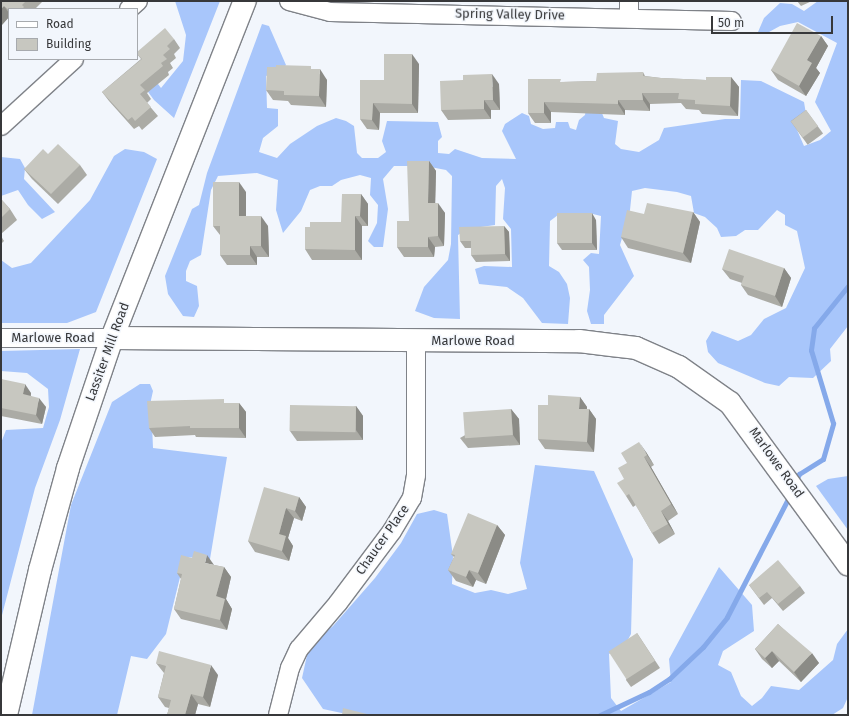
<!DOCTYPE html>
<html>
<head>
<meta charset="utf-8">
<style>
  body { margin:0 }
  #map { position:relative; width:849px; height:716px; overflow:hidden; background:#f2f6fc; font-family:"Fira Sans",sans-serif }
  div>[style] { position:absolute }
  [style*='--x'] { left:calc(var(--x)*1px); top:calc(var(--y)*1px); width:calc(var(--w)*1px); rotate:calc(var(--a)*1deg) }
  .forest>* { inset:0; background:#a8c6fb }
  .stream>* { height:5px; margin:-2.5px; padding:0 2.5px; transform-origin:2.5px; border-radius:2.5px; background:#85a9ea }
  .roads { filter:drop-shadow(1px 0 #7f8288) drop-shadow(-1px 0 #7f8288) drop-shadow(0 1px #7f8288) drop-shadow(0 -1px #7f8288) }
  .street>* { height:18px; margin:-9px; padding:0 9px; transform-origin:9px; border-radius:9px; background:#fff }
  .secondary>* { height:22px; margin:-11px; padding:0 11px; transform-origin:11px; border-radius:11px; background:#fff }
  .wall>* { inset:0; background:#ababa5; transform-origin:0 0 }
  .shaded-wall>* { inset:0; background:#8b8b86 }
  .building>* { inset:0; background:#c7c7c0; transform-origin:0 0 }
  span { translate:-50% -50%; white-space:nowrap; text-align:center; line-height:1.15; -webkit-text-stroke:3px #f2f6fc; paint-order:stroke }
  .street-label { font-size:13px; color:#37383a }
  .frame { position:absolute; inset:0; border:2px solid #37383a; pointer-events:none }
  .legend { position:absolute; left:8px; top:8px; width:130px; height:52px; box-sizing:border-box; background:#f2f6fc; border:1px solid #a7aaae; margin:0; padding:5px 7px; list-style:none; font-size:12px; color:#37383a }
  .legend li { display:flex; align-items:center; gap:8px; height:20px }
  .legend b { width:20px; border:1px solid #a7aaae }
  .scale { position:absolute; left:711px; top:16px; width:122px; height:18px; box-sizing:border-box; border:2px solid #37383a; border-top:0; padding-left:5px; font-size:12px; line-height:14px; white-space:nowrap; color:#37383a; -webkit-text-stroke:3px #f2f6fc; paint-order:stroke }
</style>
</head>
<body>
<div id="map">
  <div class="forest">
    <i style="clip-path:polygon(175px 1px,220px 1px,174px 118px,154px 100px,137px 77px,149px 72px,161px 88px,183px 61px,186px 35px)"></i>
    <i style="clip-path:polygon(818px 1px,848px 1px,848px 326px,830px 349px,831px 361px,813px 378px,789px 377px,779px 386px,765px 383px,718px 363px,708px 352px,706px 341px,712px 331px,738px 341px,751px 335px,764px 319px,786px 308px,805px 268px,797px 231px,785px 225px,785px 215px,777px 210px,758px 230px,745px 230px,736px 236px,721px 237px,717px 228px,705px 217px,694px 213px,691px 196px,677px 192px,645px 188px,632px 191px,630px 210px,620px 245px,634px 276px,604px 315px,604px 324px,591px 324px,587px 311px,590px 290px,589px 267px,583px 260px,591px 253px,599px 254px,601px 216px,589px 213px,558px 215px,550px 221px,549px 266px,559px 272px,567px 284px,570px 298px,568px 324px,542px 323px,523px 298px,507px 287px,479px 284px,475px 269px,484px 266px,512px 267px,511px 229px,503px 219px,505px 188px,502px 179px,496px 186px,495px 225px,467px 229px,458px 235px,460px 319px,434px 318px,415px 311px,424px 287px,448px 260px,451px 244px,452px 176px,446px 170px,425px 166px,394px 166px,383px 179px,388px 209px,383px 247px,374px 247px,368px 241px,377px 223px,378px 205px,370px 195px,371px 178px,360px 175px,341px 180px,332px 186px,320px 186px,310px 190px,301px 211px,283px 233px,276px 210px,278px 180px,257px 173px,218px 176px,211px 190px,201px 255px,190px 261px,186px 271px,186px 281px,197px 286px,199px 306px,194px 317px,183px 316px,168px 294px,165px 276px,192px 209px,199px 205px,207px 173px,262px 24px,269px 26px,286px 65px,280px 72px,266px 76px,267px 108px,278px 109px,278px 126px,263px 138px,259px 152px,277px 158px,290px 144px,317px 126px,336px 118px,346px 121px,354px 126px,357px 153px,362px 158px,378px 158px,386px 152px,382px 141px,387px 121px,438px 122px,442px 137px,438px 141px,438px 153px,449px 154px,455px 149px,482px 158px,516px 159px,502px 131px,505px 124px,522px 113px,529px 116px,531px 124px,543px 129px,555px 128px,556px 122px,568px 122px,570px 128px,576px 130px,579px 120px,585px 115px,590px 84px,604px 118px,618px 121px,615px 144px,621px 149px,639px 152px,659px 140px,664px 128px,725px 119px,740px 119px,741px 80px,761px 81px,804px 102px,806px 114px,794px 123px,804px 146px,820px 140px,831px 131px,815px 102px,837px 43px,798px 22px,780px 26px,769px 32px,758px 32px,764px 18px,780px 3px,792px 4px,804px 11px)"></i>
    <i style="clip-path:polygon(125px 149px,144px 152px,157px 159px,96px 312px,67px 323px,1px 323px,1px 260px,12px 268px,31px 263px,90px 200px,114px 156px)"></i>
    <i style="clip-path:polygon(1px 157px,20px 159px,25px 168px,24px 179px,55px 212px,42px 219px,28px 205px,18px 190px,1px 196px)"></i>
    <i style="clip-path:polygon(80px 349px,60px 420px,35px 488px,1px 619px,1px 443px,6px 430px,43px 428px,49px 407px,48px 389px,27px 373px,1px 371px,1px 351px)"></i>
    <i style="clip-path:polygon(140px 384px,150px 384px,153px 391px,151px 400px,153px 448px,227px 457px,210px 559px,185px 557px,166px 634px,147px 659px,131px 656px,117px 715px,32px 715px,71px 505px,112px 402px)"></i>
    <i style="clip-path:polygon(535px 465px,594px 471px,633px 559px,631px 634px,625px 645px,609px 654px,611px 698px,621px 711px,671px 682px,669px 659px,719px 567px,752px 605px,754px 631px,723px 651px,718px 665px,731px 672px,741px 696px,752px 706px,762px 698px,771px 686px,799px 690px,833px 660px,837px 644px,848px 629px,848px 697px,843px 708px,832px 715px,351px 715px,323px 709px,302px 678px,309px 646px,333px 626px,375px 578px,401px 543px,417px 514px,434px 510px,447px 514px,453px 556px,452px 584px,475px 593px,491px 590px,508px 594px,527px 589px,520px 563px)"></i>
    <i style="clip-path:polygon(848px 476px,848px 530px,816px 486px,828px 479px)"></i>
  </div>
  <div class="stream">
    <i style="--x:795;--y:482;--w:9;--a:-63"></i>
    <i style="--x:799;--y:474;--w:28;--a:-32"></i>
    <i style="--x:823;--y:459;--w:37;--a:-74"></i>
    <i style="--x:833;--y:423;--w:76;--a:-106.8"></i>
    <i style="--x:811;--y:350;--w:22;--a:-82"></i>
    <i style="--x:814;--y:328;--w:54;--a:-51"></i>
    <i style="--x:600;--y:715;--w:54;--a:-25.1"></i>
    <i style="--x:649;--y:692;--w:24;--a:-33"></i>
    <i style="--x:669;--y:679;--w:47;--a:-43.3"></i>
    <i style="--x:703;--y:647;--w:38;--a:-51"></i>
    <i style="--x:727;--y:617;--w:137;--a:-62.7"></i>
  </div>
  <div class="roads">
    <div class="street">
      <i style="--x:289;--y:1;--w:42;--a:15"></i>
      <i style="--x:330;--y:12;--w:402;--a:1.3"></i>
      <i style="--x:129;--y:9;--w:12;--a:-42"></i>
      <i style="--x:629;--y:18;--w:17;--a:-90"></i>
      <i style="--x:1;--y:126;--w:99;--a:-42.5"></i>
      <i style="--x:1;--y:338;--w:111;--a:0"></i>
      <i style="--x:278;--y:715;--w:49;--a:-75.7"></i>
      <i style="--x:290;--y:668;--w:21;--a:-65"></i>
      <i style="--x:299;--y:649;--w:60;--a:-49.7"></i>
      <i style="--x:338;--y:603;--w:90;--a:-53.1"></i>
      <i style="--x:392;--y:531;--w:39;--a:-59"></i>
      <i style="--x:412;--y:498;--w:23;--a:-80"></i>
      <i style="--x:416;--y:475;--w:134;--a:-90"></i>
    </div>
    <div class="secondary">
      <i style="--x:112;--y:338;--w:467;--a:0.4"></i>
      <i style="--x:579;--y:341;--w:57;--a:7"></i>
      <i style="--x:636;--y:348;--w:47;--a:23.8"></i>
      <i style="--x:679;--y:367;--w:62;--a:35.2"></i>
      <i style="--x:730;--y:403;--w:200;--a:53.8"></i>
      <i style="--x:6;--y:715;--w:149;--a:-76.8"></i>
      <i style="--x:40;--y:570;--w:106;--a:-74.6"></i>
      <i style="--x:68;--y:468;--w:137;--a:-71.3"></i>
      <i style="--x:112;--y:338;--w:362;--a:-68.5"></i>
    </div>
  </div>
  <div class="wall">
    <i style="clip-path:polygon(1px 1px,43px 1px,35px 9px,9px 9px,9px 17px,1px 26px)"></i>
    <i style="clip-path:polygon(797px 1px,812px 1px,801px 6px)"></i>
    <i style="clip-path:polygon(821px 36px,828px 46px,816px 68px,820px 73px,806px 96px,778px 80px,771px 70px)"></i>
    <i style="clip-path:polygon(174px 39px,180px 48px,174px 54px,176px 58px,170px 63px,173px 68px,168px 72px,169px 75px,147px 93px,151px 99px,147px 103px,158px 116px,142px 130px,139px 126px,134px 129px,109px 101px,102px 92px,141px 59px,137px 54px)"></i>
    <i style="clip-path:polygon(419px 64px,418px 113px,380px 113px,379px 130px,367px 129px,360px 119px,384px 80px)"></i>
    <i style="clip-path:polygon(313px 69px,327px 80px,326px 107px,291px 105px,288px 101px,273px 100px,266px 90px)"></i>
    <i style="clip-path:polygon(643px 72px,645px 76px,661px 78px,706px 80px,731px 77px,739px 87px,738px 116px,702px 114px,699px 110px,686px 109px,681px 103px,650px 104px,650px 111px,625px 110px,625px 115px,551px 112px,551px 123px,535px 123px,528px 113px,563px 82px,596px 81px)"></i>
    <i style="clip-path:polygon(499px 84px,500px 110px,491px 110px,491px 119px,448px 120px,441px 110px)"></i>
    <i style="left:806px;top:110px;width:29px;height:19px;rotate:54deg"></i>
    <i style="clip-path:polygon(48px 154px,80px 165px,87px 175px,58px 204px,32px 179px,24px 169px)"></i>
    <i style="clip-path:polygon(429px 161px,436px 171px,435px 203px,445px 213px,444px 246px,435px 247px,434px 257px,404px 257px,397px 247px,409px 221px)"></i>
    <i style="clip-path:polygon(246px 192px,246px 216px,268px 226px,269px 257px,257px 257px,257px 265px,227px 265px,220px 255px,220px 235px,213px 226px)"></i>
    <i style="clip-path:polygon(361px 194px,368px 204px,368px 226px,362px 226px,362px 260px,312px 260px,305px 249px,310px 227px,341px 222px)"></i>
    <i style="clip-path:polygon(1px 199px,10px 209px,17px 220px,1px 234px)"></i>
    <i style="clip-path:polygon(693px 212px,700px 222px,691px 263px,628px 248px,621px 237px,644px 214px)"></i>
    <i style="clip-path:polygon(596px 220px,597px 250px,562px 250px,557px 243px)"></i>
    <i style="clip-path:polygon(504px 226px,509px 232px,510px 261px,476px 262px,471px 255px,471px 248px,465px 248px,460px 241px)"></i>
    <i style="clip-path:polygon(1px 236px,4px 241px,1px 244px)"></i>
    <i style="clip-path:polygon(784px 268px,791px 278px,782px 307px,748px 295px,741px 285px,742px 283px,730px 279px,722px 269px)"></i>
    <i style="clip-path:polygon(1px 379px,31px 393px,31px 396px,46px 407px,42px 424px,1px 416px)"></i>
    <i style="clip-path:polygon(580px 397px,587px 407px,587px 409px,589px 409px,596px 419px,594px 452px,545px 449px,538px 439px,548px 405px)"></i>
    <i style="clip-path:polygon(227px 403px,239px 403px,246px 412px,246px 438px,196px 437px,195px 435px,155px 437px,149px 428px)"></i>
    <i style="clip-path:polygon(356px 406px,363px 416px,363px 440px,297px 441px,290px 431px)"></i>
    <i style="clip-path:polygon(511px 409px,519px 419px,520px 445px,468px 448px,460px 438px)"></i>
    <i style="clip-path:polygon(646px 452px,654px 465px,651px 467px,678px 514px,668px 521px,675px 534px,659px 544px,652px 533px,636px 505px,633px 507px,626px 496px,624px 479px)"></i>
    <i style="clip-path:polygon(299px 497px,306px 507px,302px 521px,294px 518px,288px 538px,293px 546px,289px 561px,255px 552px,248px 541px)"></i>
    <i style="clip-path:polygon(497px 525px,505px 535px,486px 584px,476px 580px,473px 587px,456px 581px,448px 570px,454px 557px,451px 554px)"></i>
    <i style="clip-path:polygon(214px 565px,224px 567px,231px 577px,226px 599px,232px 609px,227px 630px,181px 619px,174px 609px,181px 579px,177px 573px)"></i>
    <i style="clip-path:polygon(749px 585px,800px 586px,805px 593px,783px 611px,772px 598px,764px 605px)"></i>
    <i style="clip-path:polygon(778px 624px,819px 663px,801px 682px,779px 661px,772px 668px,762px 659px,755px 649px)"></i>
    <i style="clip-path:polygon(637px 633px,660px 668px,631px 687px,626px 680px)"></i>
    <i style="clip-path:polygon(156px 663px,218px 675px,210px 707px,198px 704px,195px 715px,167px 715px,169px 708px,165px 707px,158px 697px,164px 673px)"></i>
  </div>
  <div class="shaded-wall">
    <i style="clip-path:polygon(4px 6px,9px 13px,9px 17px,1px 26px,1px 9px)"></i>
    <i style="clip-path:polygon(821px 36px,828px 46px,816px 68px,820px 73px,806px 96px,799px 86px,807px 60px)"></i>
    <i style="clip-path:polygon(412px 54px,419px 64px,418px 113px,412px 104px)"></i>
    <i style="clip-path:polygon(320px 69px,327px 80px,326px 107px,319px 96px)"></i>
    <i style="clip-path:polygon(492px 74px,499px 84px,500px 110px,493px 100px)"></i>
    <i style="clip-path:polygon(731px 77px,739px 87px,738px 116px,730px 106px)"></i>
    <i style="clip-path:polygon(642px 93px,650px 104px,650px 111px,643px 100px)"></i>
    <i style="clip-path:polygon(484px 100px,491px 110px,491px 119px,484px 109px)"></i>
    <i style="clip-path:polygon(618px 100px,625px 110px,625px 115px,618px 104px)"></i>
    <i style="clip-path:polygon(544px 102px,551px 112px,551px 123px,544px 113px)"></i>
    <i style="clip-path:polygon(373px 103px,380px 113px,379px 130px,372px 120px)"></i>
    <i style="clip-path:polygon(429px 161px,436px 171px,435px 212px,428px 203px)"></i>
    <i style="clip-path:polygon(239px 182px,246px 192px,246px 226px,239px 216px)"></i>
    <i style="clip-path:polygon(361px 194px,368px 204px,368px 226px,360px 216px)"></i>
    <i style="clip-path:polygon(438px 203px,445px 213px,444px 246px,438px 236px)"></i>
    <i style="clip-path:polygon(693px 212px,700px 222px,691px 263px,683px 253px)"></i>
    <i style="clip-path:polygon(592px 213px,596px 220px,597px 250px,592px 243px)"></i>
    <i style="clip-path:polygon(261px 216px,268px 226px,269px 257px,261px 246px)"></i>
    <i style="clip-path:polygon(355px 216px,362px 226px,362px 260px,355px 250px)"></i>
    <i style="clip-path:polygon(504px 226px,509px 232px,510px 261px,505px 254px)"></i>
    <i style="clip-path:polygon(428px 237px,435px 247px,434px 257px,428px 247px)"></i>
    <i style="clip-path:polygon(250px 246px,257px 257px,257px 265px,250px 255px)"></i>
    <i style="clip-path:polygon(784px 268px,791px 278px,782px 307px,775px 296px)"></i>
    <i style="clip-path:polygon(25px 384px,31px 393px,29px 404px,23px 394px)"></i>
    <i style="clip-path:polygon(580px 397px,587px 407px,586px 419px,579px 409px)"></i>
    <i style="clip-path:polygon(39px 398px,46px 407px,42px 424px,36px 415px)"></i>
    <i style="clip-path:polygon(239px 403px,246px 412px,246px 438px,239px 428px)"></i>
    <i style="clip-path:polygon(356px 406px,363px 416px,363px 440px,356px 430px)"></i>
    <i style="clip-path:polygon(511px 409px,519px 419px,520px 445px,513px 435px)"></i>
    <i style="clip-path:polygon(589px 409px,596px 419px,594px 452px,587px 442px)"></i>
    <i style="clip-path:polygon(639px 442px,646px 452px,654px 465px,647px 455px)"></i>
    <i style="clip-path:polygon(644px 457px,651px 467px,678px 514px,671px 504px)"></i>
    <i style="clip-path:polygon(299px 497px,306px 507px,302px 521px,295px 511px)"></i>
    <i style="clip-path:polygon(286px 508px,294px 518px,288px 538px,293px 546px,289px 561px,282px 551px,279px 534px)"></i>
    <i style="clip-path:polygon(661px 511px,668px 521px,675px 534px,668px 524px)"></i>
    <i style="clip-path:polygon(497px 525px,505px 535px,486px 584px,478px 573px)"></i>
    <i style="clip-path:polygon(207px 555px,214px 565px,205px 563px)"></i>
    <i style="clip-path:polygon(224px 567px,231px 577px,226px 599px,232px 609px,227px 630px,220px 620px,216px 596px)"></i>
    <i style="clip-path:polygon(469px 570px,476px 580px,473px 587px,466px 577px)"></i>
    <i style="clip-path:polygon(772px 651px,779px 661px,772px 668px,765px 658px)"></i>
    <i style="clip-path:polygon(812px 653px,819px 663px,801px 682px,794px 672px)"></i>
    <i style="clip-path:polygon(211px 665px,218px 675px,210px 707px,203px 697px)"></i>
    <i style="clip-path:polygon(191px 694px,198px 704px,195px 715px,185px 715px)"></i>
  </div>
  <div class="building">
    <i style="clip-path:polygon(1px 1px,26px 1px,22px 5px,24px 7px,22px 9px,9px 9px,9px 10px,4px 6px,1px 9px)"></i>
    <i style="clip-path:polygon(797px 23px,821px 36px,807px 60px,812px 63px,799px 86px,771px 70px)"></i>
    <i style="clip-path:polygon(165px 28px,174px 39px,167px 46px,170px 49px,163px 55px,167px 59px,161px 63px,163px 66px,140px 85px,145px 90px,140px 94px,151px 107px,135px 121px,132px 117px,128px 120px,102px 92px,142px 59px,137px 54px,137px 52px)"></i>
    <i style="clip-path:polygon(384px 54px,412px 54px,412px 104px,373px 103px,372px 120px,360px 119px,360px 80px,384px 80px)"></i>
    <i style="clip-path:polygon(276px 65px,311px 66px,311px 69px,320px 69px,319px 96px,284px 95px,284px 91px,266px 90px,267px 67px,276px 67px)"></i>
    <i style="clip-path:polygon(643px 72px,643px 76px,661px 78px,706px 80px,706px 77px,731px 77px,730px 106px,695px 104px,695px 100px,678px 99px,679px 93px,642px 93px,643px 100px,618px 100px,618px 104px,544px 102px,544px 113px,528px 113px,528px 79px,561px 79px,560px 82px,596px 81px,597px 73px)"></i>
    <i style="clip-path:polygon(492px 74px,493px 100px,484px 100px,484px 109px,441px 110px,440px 81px,463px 80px,463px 75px)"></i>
    <i style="left:806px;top:110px;width:20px;height:19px;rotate:53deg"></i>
    <i style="clip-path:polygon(58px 144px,80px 165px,51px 194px,24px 169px,43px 149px,48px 154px)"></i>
    <i style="clip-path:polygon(407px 161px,429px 161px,428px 203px,438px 203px,438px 236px,428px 237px,428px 247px,397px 247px,397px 221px,409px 221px)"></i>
    <i style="clip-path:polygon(213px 182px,239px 182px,239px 216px,261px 216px,261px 246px,250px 246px,250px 255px,220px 255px,220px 226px,213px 226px)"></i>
    <i style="clip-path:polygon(342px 194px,361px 194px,360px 216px,355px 216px,355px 250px,305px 249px,305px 227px,310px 227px,310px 222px,341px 222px)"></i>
    <i style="clip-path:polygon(1px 199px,10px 209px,1px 218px)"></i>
    <i style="clip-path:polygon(647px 203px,693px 212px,683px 253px,621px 237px,627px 210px,644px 214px)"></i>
    <i style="left:557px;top:213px;width:35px;height:30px"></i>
    <i style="clip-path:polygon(504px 226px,505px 254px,471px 255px,471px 241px,460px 241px,459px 227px)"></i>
    <i style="clip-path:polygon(729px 249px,784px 268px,775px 296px,741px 285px,744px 276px,722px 269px)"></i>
    <i style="clip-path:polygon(1px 379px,25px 384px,23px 394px,39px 398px,36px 415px,1px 408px)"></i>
    <i style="clip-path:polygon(548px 395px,580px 397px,579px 409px,589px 409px,587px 442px,538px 439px,538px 405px,548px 405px)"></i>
    <i style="clip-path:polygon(224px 399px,224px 403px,239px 403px,239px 428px,190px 428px,190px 426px,149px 428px,147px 401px)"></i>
    <i style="left:290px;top:405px;width:66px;height:26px;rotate:1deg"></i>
    <i style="left:511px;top:409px;width:26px;height:48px;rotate:86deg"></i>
    <i style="clip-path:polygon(639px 442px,647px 455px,644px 457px,671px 504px,661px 511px,668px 524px,652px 533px,629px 494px,626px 496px,617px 483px,624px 479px,618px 468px,627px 463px,621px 453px)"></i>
    <i style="clip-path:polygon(264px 487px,299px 497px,295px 511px,286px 508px,279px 534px,286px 536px,282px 551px,248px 541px)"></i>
    <i style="clip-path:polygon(468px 513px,497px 525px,478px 573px,469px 570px,466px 577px,448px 570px,455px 555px,451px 554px)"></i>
    <i style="clip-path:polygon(194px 551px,207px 555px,205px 563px,224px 567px,216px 596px,225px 599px,220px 620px,174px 609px,182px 574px,177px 573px,181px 555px,192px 558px)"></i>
    <i style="clip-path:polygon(778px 560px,800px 586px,778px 604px,767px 592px,759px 598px,749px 585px)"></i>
    <i style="clip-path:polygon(778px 624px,812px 653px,794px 672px,772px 651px,765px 658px,755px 649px)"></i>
    <i style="left:637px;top:633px;width:33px;height:34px;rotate:57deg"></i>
    <i style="clip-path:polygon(159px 651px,211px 665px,203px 697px,191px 694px,185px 715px,167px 715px,171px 700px,158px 697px,166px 666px,156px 663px)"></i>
    <i style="clip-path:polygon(343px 708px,371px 715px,342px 715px)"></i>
  </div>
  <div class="street-label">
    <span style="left:510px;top:15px;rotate:1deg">Spring Valley Drive</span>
    <span style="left:53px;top:338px">Marlowe Road</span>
    <span style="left:473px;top:341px">Marlowe Road</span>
    <span style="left:108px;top:352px;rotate:-70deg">Lassiter Mill Road</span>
    <span style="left:776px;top:463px;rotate:54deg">Marlowe Road</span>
    <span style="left:383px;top:540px;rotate:-55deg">Chaucer Place</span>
  </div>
  <div class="frame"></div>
  <ul class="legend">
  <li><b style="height:5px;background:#fff"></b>Road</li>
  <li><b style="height:11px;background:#c7c7c0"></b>Building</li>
  </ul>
  <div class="scale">50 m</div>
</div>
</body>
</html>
